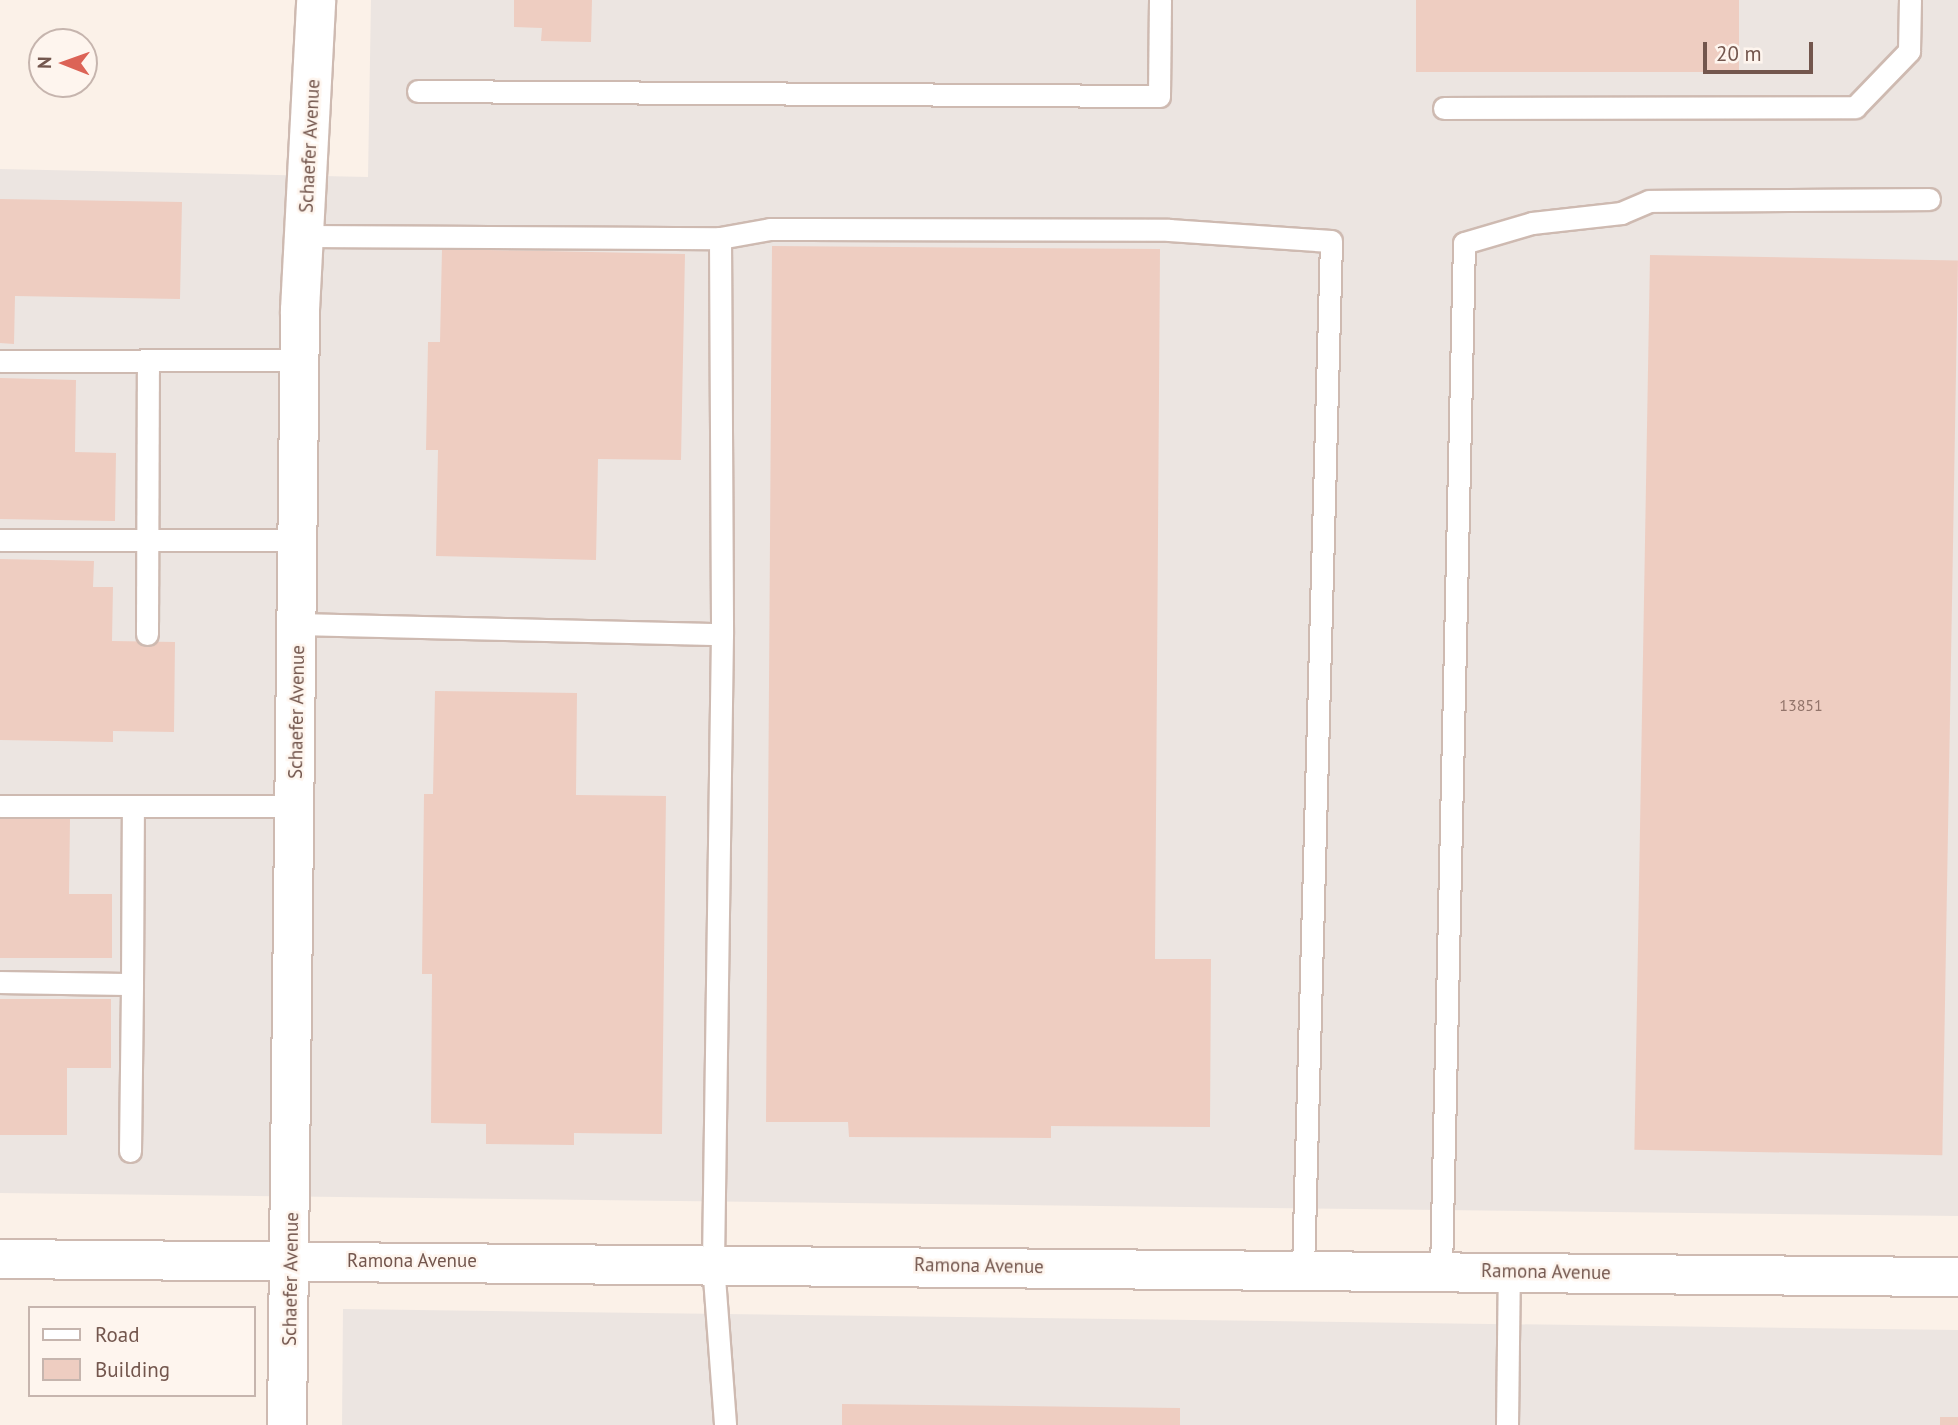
<!DOCTYPE html>
<html>
<head>
<meta charset="utf-8">
<style>
  body { margin:0 }
  #map { position:relative; width:1958px; height:1425px; overflow:hidden; background:#fbf1e8; font-family:"PT Sans",sans-serif }
  div>[style] { position:absolute }
  [style*='--x'] { left:calc(var(--x)*1px); top:calc(var(--y)*1px); width:calc(var(--w)*1px); rotate:calc(var(--a)*1deg) }
  .industrial>* { inset:0; background:#ece5e1 }
  .building>* { inset:0; background:#eecdc1; transform-origin:0 0 }
  .roads { filter:drop-shadow(2px 0 #cebab1) drop-shadow(-2px 0 #cebab1) drop-shadow(0 2px #cebab1) drop-shadow(0 -2px #cebab1) }
  .service>* { height:21px; margin:-10.5px; padding:0 10.5px; transform-origin:10.5px; border-radius:10.5px; background:#fff }
  .tertiary>* { height:38px; margin:-19px; padding:0 19px; transform-origin:19px; border-radius:19px; background:#fff }
  .secondary>* { height:38px; margin:-19px; padding:0 19px; transform-origin:19px; border-radius:19px; background:#fff }
  span { translate:-50% -50%; white-space:nowrap; text-align:center; line-height:1.15; -webkit-text-stroke:5px #fef5ee; paint-order:stroke }
  .number-label { font-size:16px; color:#92746a }
  .number-label span { -webkit-text-stroke-width:0 }
  .street-label { font-size:19px; color:#73564d }
  .legend { position:absolute; left:28px; top:1306px; width:228px; height:91px; box-sizing:border-box; background:#fef5ee; border:2px solid #c6b5ae; margin:0; padding:9px 12px; list-style:none; font-size:21px; color:#73564d }
  .legend li { display:flex; align-items:center; gap:14px; height:35px }
  .legend b { width:35px; border:2px solid #c6b5ae }
  .north { position:absolute; left:28px; top:28px; width:70px; height:70px; box-sizing:border-box; background:#fef5ee; border:2px solid #c6b5ae; border-radius:50%; rotate:271deg; font-size:19px; font-weight:700; line-height:28px; text-align:center; color:#73564d }
  .north::after { content:''; display:block; margin:auto; width:24px; height:32px; background:#dc6356; clip-path:polygon(50% 0,100% 100%,50% 72%,0 100%) }
  .scale { position:absolute; left:1703px; top:42px; width:110px; height:32px; box-sizing:border-box; border:4px solid #73564d; border-top:0; padding-left:9px; font-size:21px; line-height:24px; white-space:nowrap; color:#73564d; -webkit-text-stroke:5px #fef5ee; paint-order:stroke }
</style>
</head>
<body>
<div id="map">
  <div class="industrial">
    <i style="clip-path:polygon(371px 0,1958px 0,1958px 1216px,0 1193px,0 169px,368px 177px)"></i>
    <i style="clip-path:polygon(343px 1309px,1958px 1330px,1958px 1425px,342px 1425px)"></i>
  </div>
  <div class="building">
    <i style="clip-path:polygon(514px 0,592px 0,591px 42px,541px 41px,542px 28px,514px 27px)"></i>
    <i style="left:1416px;top:0;width:323px;height:72px"></i>
    <i style="clip-path:polygon(0 199px,182px 202px,180px 299px,15px 296px,14px 344px,0 343px)"></i>
    <i style="clip-path:polygon(772px 246px,1160px 249px,1155px 959px,1211px 959px,1210px 1127px,1051px 1126px,1051px 1138px,849px 1137px,848px 1122px,766px 1122px)"></i>
    <i style="clip-path:polygon(442px 249px,685px 254px,681px 460px,598px 459px,596px 560px,436px 556px,438px 450px,426px 450px,428px 342px,440px 342px)"></i>
    <i style="left:1650px;top:255px;width:308px;height:895px;rotate:1deg"></i>
    <i style="clip-path:polygon(0 378px,76px 380px,75px 452px,116px 453px,115px 521px,0 519px)"></i>
    <i style="clip-path:polygon(0 559px,94px 561px,93px 587px,113px 587px,112px 641px,175px 642px,174px 732px,113px 731px,113px 742px,0 740px)"></i>
    <i style="clip-path:polygon(435px 691px,577px 693px,576px 795px,666px 796px,662px 1134px,574px 1133px,574px 1145px,486px 1144px,486px 1124px,431px 1123px,432px 974px,422px 974px,424px 794px,433px 794px)"></i>
    <i style="clip-path:polygon(0 819px,70px 819px,69px 894px,112px 894px,112px 958px,0 958px)"></i>
    <i style="clip-path:polygon(0 999px,111px 999px,111px 1068px,67px 1068px,67px 1135px,0 1135px)"></i>
    <i style="clip-path:polygon(842px 1404px,1180px 1408px,1180px 1425px,842px 1425px)"></i>
    <i style="left:1940px;top:1417px;width:18px;height:8px"></i>
  </div>
  <div class="roads">
    <div class="service">
      <i style="--x:418;--y:91;--w:741;--a:0.39"></i>
      <i style="--x:1159;--y:96;--w:96;--a:-89.4"></i>
      <i style="--x:1444;--y:108;--w:411;--a:-0.1"></i>
      <i style="--x:1855;--y:107;--w:78;--a:-46"></i>
      <i style="--x:1909;--y:51;--w:51;--a:-88.9"></i>
      <i style="--x:305;--y:236;--w:415;--a:0.3"></i>
      <i style="--x:720;--y:238;--w:51;--a:-10.2"></i>
      <i style="--x:770;--y:229;--w:399;--a:0.1"></i>
      <i style="--x:1169;--y:230;--w:162;--a:3.9"></i>
      <i style="--x:1331;--y:241;--w:1029;--a:91.56"></i>
      <i style="--x:720;--y:238;--w:396;--a:89.7"></i>
      <i style="--x:722;--y:634;--w:630;--a:90.82"></i>
      <i style="--x:713;--y:1264;--w:161;--a:85.7"></i>
      <i style="--x:0;--y:361;--w:300;--a:-0.2"></i>
      <i style="--x:0;--y:540;--w:299;--a:0"></i>
      <i style="--x:298;--y:624;--w:424;--a:1.4"></i>
      <i style="--x:147;--y:634;--w:271;--a:-89.8"></i>
      <i style="--x:0;--y:806;--w:296;--a:0"></i>
      <i style="--x:0;--y:982;--w:132;--a:0.9"></i>
      <i style="--x:132;--y:984;--w:178;--a:-89.7"></i>
      <i style="--x:130;--y:1151;--w:167;--a:-89.3"></i>
      <i style="--x:1441;--y:1271;--w:1028;--a:-88.72"></i>
      <i style="--x:1464;--y:243;--w:71;--a:-16.4"></i>
      <i style="--x:1532;--y:223;--w:90;--a:-6.4"></i>
      <i style="--x:1621;--y:213;--w:30;--a:-23"></i>
      <i style="--x:1649;--y:201;--w:280;--a:-0.4"></i>
      <i style="--x:1507;--y:1425;--w:153;--a:-89.3"></i>
    </div>
    <div class="tertiary">
      <i style="--x:287;--y:1425;--w:1115;--a:-89.33"></i>
      <i style="--x:300;--y:310;--w:310;--a:-87"></i>
    </div>
    <div class="secondary">
      <i style="--x:0;--y:1259;--w:1958;--a:0.53"></i>
    </div>
  </div>
  <div class="number-label">
    <span style="left:1801px;top:705px">13851</span>
  </div>
  <div class="street-label">
    <span style="left:310px;top:146px;rotate:-87deg">Schaefer Avenue</span>
    <span style="left:297px;top:712px;rotate:-89deg">Schaefer Avenue</span>
    <span style="left:412px;top:1261px">Ramona Avenue</span>
    <span style="left:979px;top:1266px;rotate:1deg">Ramona Avenue</span>
    <span style="left:1546px;top:1272px;rotate:1deg">Ramona Avenue</span>
    <span style="left:291px;top:1279px;rotate:-89deg">Schaefer Avenue</span>
  </div>
  <ul class="legend">
  <li><b style="height:9px;background:#fff"></b>Road</li>
  <li><b style="height:19px;background:#eecdc1"></b>Building</li>
  </ul>
  <div class="north">N</div>
  <div class="scale">20 m</div>
</div>
</body>
</html>
